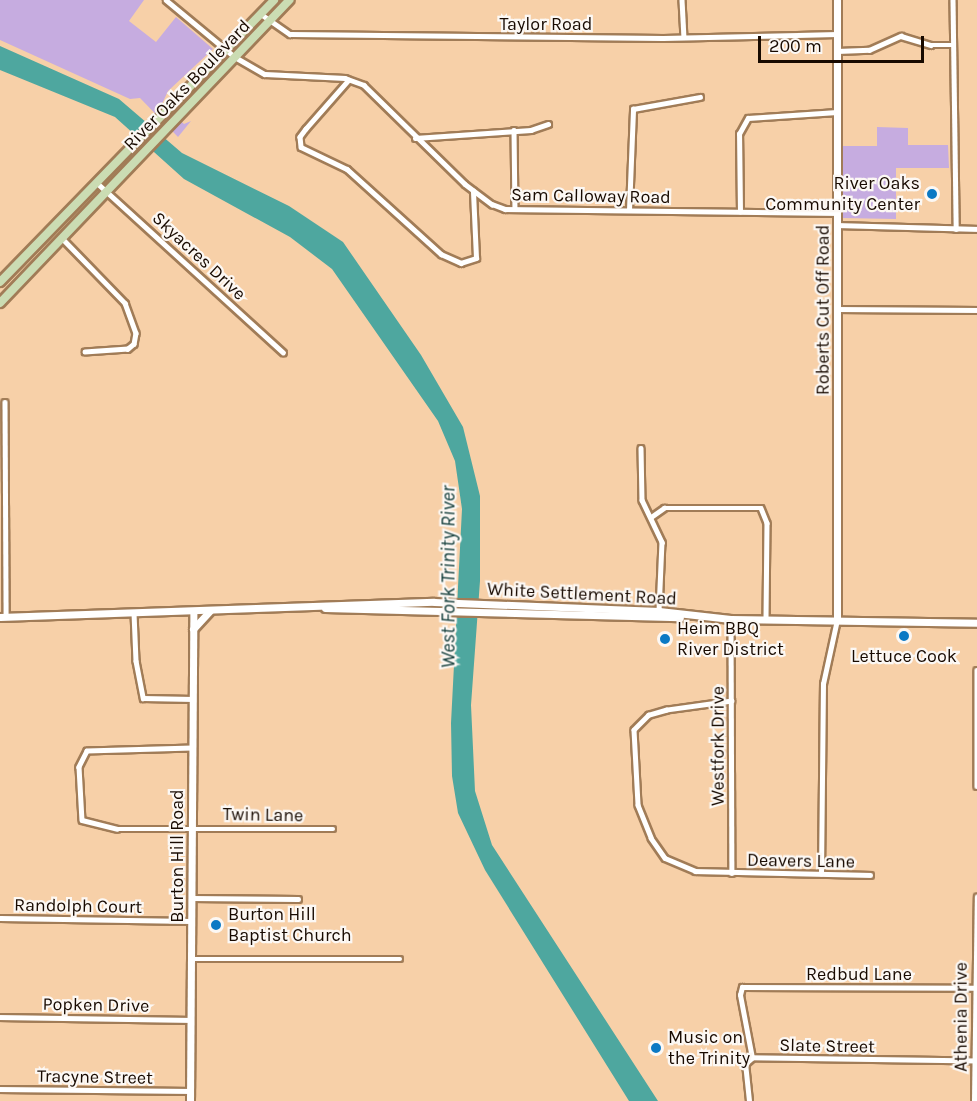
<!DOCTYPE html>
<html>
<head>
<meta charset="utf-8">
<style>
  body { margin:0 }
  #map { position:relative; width:977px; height:1101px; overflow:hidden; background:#f7d0a8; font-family:Karla,sans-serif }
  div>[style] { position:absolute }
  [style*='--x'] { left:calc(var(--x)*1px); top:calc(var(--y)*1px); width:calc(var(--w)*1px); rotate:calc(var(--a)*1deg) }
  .green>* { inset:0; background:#c6ace0 }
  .water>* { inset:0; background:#4ea79f }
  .roads { filter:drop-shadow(2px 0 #a17c57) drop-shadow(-2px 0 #a17c57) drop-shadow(0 2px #a17c57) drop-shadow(0 -2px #a17c57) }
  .street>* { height:4.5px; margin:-2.25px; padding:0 2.25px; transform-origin:2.25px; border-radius:2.25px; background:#fff }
  .secondary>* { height:7px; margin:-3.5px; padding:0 3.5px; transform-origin:3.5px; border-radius:3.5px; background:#fff }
  .primary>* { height:8px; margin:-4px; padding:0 4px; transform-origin:4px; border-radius:4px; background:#cbdcb3 }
  .dots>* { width:16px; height:16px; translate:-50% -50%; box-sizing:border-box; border:3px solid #fcf8f4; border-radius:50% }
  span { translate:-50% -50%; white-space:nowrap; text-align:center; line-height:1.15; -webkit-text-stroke:4.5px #fcf8f4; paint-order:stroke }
  .street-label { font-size:18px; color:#180a00 }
  .poi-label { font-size:18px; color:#180a00 }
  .right { translate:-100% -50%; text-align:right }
  .left { translate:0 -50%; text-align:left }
  .water-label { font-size:20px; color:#123c39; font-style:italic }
  .scale { position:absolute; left:758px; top:36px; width:166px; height:27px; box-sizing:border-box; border:3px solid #180a00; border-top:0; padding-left:8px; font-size:18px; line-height:21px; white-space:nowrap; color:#180a00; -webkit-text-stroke:4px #fcf8f4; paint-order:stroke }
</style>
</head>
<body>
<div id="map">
  <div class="green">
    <i style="clip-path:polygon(0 0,144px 0,129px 21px,156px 42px,176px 17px,213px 49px,168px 91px,162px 104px,184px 124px,191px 121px,178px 137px,140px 98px,130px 99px,0 40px)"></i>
    <i style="clip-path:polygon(877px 127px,908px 128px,908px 145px,948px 145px,949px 168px,896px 168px,896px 219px,841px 218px,841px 146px,877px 146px)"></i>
  </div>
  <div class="water">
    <i style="clip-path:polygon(0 46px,119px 99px,182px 153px,289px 206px,343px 242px,421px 355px,463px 427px,480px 496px,480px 581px,471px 705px,475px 791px,492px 845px,658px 1101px,629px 1101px,485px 870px,458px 813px,452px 776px,451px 723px,462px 509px,455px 461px,438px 421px,332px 269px,290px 237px,184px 179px,115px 117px,0 70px)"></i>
  </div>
  <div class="roads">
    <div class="street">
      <i style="--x:166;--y:0;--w:89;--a:39.6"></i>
      <i style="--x:235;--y:57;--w:34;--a:30"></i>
      <i style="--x:265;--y:74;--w:80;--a:2.9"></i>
      <i style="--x:345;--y:78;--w:20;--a:20"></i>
      <i style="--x:364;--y:85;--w:141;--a:44.4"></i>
      <i style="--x:465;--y:184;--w:34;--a:37"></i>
      <i style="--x:492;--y:204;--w:14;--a:21"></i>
      <i style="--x:505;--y:209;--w:333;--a:0.7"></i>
      <i style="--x:682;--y:0;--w:37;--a:87"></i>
      <i style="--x:953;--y:0;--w:229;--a:89.2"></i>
      <i style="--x:261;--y:14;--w:35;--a:35"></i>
      <i style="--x:290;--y:34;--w:373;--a:0.6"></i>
      <i style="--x:663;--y:38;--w:174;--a:-1.3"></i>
      <i style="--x:837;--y:51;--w:32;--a:-2"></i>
      <i style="--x:869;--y:50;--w:35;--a:-24"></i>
      <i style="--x:901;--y:36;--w:31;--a:17"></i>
      <i style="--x:931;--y:45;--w:23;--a:0"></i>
      <i style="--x:349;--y:80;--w:65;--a:131.3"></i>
      <i style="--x:306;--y:129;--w:10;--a:127"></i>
      <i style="--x:300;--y:137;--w:10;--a:84"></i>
      <i style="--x:301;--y:147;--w:51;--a:25.6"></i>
      <i style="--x:347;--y:169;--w:127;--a:42.1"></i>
      <i style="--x:441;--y:254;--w:22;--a:24"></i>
      <i style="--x:461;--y:263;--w:16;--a:-18"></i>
      <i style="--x:476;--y:258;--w:67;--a:-92.6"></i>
      <i style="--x:514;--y:130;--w:79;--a:89.3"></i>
      <i style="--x:415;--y:138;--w:116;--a:-3.9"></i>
      <i style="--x:531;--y:130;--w:18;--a:-19"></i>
      <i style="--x:96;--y:182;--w:253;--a:42.3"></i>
      <i style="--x:629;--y:210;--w:101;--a:-87.7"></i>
      <i style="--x:633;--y:109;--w:68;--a:-10.2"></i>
      <i style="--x:740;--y:212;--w:78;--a:-90.7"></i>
      <i style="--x:739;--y:134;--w:18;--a:-61"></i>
      <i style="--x:748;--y:118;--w:89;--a:-3.9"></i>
      <i style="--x:838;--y:225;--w:139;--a:1.6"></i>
      <i style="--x:62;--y:238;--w:91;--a:45.9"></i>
      <i style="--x:125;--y:303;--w:32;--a:70"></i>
      <i style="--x:136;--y:333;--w:11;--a:100"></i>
      <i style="--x:134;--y:344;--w:8;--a:140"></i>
      <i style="--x:128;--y:349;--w:43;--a:176"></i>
      <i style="--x:838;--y:309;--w:139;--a:0.4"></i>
      <i style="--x:5;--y:402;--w:215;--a:89.7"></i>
      <i style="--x:641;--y:448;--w:52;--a:88.9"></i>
      <i style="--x:642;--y:500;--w:47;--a:64.5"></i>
      <i style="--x:662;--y:542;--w:69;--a:92.5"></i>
      <i style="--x:651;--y:517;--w:16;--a:-35"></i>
      <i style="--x:664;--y:508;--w:97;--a:0"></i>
      <i style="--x:761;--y:508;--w:16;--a:68"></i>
      <i style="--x:767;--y:523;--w:96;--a:90.6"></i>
      <i style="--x:134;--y:613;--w:48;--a:87.6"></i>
      <i style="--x:136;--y:661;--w:38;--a:79"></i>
      <i style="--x:143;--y:698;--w:50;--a:1.1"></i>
      <i style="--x:731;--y:619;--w:254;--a:89.8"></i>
      <i style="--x:977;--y:670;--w:116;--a:90"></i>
      <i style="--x:732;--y:701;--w:66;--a:172.1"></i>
      <i style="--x:667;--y:710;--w:19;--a:164"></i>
      <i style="--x:649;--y:715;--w:21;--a:135"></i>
      <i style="--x:634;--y:730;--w:75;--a:86.9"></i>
      <i style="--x:638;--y:805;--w:35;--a:68"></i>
      <i style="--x:651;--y:838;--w:24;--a:55"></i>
      <i style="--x:665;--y:858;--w:33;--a:23"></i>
      <i style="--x:695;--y:871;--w:175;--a:1.3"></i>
      <i style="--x:192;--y:748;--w:105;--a:178.4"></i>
      <i style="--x:87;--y:751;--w:18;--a:117"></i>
      <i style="--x:79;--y:767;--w:53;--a:86.8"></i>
      <i style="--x:82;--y:820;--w:36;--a:14"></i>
      <i style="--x:117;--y:829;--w:216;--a:0"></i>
      <i style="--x:821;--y:874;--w:190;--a:-89.4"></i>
      <i style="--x:823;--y:684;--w:66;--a:-77.7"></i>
      <i style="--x:192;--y:898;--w:106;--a:0.5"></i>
      <i style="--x:0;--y:918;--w:191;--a:0.9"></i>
      <i style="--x:191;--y:959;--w:209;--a:0"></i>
      <i style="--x:0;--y:1017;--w:191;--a:0.9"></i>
      <i style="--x:975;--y:1061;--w:223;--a:-179.2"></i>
      <i style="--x:752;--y:1058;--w:64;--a:-100.8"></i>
      <i style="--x:740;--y:995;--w:8;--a:-76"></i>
      <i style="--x:742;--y:987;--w:233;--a:0.2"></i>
      <i style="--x:0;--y:1089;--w:190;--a:0.6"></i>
      <i style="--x:749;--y:1101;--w:37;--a:-96"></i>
      <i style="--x:745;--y:1064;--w:9;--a:-41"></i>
      <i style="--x:974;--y:1101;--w:204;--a:-89.2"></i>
    </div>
    <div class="secondary">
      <i style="--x:837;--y:0;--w:620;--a:90"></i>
      <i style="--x:325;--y:608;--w:355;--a:1.5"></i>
      <i style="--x:0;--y:617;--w:434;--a:-2"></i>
      <i style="--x:434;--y:602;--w:225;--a:2.3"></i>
      <i style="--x:659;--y:611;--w:72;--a:6.3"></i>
      <i style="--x:731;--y:619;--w:246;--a:0.9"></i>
      <i style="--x:193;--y:629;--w:25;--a:-47"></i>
      <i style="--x:190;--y:1101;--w:490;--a:-89.6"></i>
    </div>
    <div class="primary">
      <i style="--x:0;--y:282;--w:393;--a:-45.8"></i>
      <i style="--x:0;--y:303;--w:419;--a:-46.3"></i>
    </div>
  </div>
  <div class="dots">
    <i style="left:932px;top:194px;background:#0b79c4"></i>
    <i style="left:904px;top:636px;background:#0b79c4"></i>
    <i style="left:665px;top:639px;background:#0b79c4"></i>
    <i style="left:216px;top:925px;background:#0b79c4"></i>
    <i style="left:656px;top:1048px;background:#0b79c4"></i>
  </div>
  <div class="street-label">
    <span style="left:546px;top:24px">Taylor Road</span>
    <span style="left:187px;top:85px;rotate:-46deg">River Oaks Boulevard</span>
    <span style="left:591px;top:196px;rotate:1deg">Sam Calloway Road</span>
    <span style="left:199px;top:256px;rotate:43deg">Skyacres Drive</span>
    <span style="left:823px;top:310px;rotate:-90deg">Roberts Cut Off Road</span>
    <span style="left:582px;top:594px;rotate:3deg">White Settlement Road</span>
    <span style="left:718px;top:746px;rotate:-90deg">Westfork Drive</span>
    <span style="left:263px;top:815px;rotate:1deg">Twin Lane</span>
    <span style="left:177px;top:856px;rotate:-90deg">Burton Hill Road</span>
    <span style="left:801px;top:861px;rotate:1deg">Deavers Lane</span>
    <span style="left:78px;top:906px;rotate:1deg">Randolph Court</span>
    <span style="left:859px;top:974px">Redbud Lane</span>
    <span style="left:96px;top:1005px;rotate:1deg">Popken Drive</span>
    <span style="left:961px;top:1017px;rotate:-90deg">Athenia Drive</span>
    <span style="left:827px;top:1046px;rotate:1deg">Slate Street</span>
    <span style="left:95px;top:1077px;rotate:1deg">Tracyne Street</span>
  </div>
  <div class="poi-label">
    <span class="right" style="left:920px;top:194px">River Oaks<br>Community Center</span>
    <span class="left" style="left:677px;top:639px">Heim BBQ<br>River District</span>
    <span style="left:904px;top:656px">Lettuce Cook</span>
    <span class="left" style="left:228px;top:925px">Burton Hill<br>Baptist Church</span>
    <span class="left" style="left:668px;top:1048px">Music on<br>the Trinity</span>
  </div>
  <div class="water-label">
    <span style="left:448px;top:577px;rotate:-90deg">West Fork Trinity River</span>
  </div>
  <div class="scale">200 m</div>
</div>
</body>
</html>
